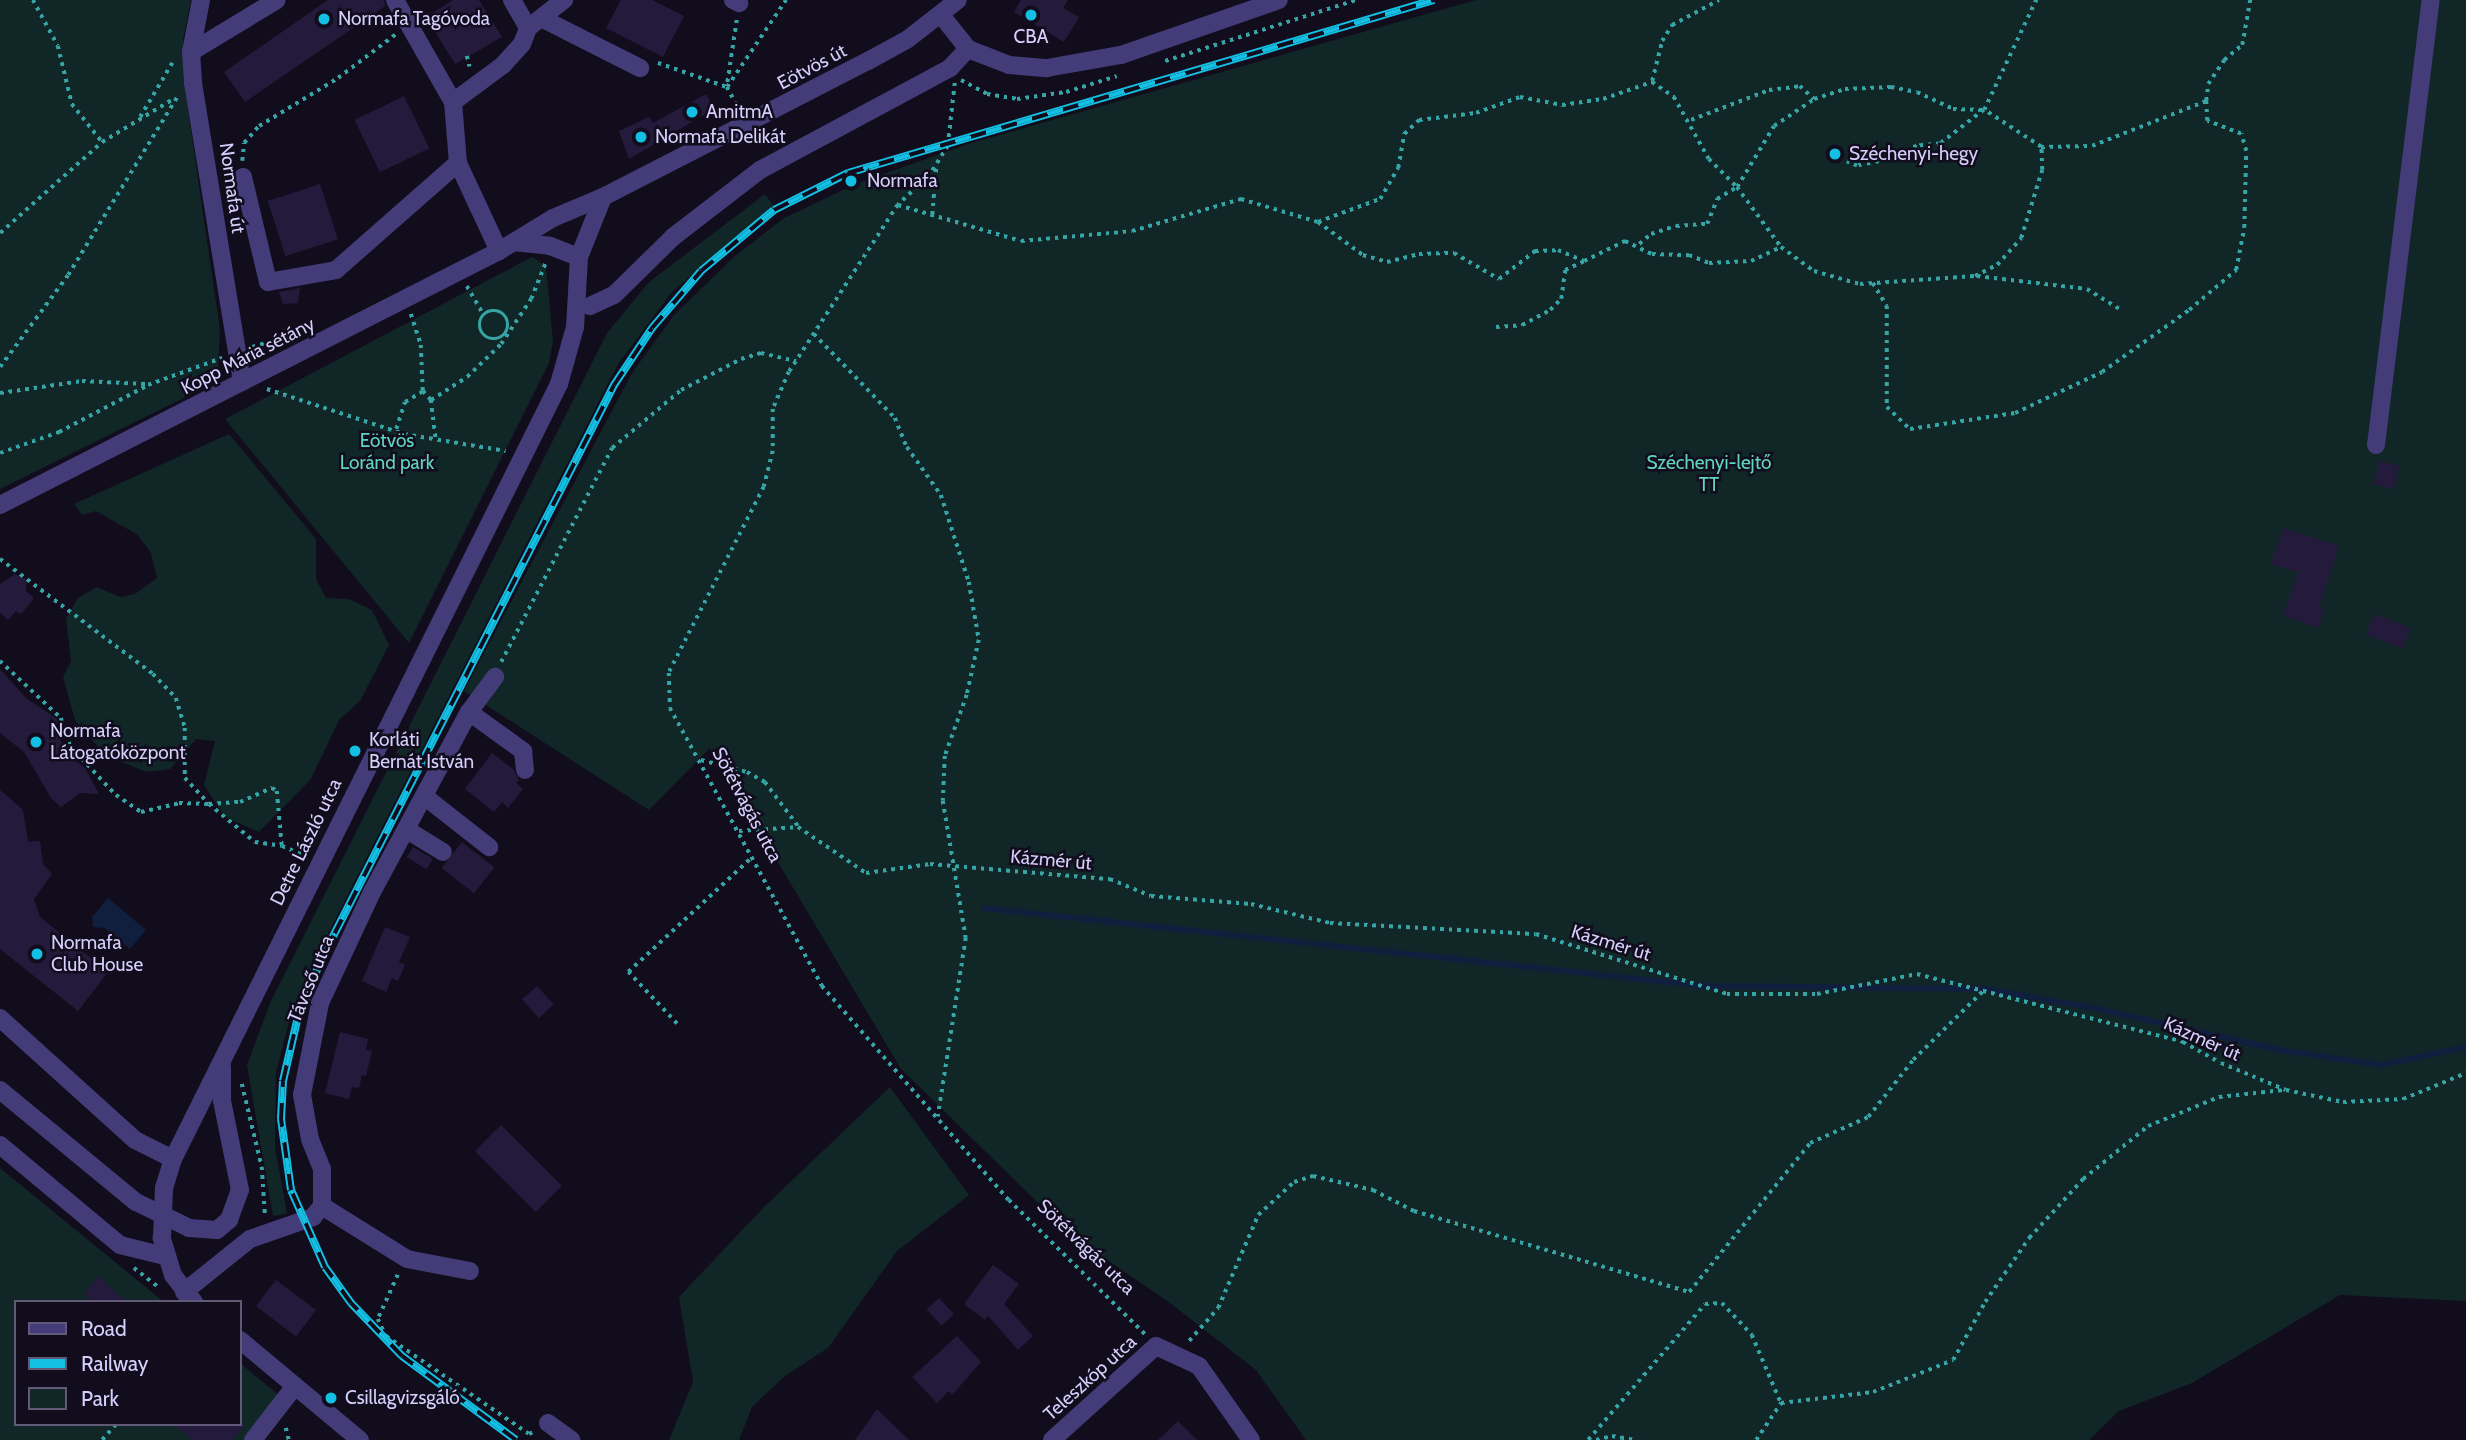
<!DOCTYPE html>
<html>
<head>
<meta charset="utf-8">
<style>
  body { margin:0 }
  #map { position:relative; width:2466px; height:1440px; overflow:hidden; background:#110d1d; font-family:Cabin,sans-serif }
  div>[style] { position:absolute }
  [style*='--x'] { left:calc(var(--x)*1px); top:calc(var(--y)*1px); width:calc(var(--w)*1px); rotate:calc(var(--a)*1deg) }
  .green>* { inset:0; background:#112626 }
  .water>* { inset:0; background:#111f3e }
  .stream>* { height:6px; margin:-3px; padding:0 3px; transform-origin:3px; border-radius:3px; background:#111f3e }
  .building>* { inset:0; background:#241b3c; transform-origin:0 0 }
  .path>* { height:3.5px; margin-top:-1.75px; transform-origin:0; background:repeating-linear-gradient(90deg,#37a5a6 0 3.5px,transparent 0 8.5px) }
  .path>.ring { margin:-1.75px; padding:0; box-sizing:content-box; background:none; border:3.5px solid #37a5a6; border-radius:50% }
  .minor>* { height:18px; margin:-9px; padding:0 9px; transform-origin:9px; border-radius:9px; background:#433c78 }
  .rail>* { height:8px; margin-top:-4px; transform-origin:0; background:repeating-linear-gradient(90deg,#110d1d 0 16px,#13bfe2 0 32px); box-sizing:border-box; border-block:2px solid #13bfe2 }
  .dots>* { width:19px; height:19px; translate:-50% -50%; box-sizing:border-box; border:4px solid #110d1d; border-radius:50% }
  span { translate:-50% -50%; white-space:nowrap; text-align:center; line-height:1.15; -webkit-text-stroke:5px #110d1d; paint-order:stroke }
  .poi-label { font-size:19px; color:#d6cefb }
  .left { translate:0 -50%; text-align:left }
  .street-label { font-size:19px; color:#d6cefb }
  .park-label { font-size:19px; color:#61d4bf }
  .legend { position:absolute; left:14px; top:1300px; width:228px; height:126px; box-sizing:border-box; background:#110d1d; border:2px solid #605a76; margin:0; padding:9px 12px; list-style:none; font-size:21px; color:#d6cefb }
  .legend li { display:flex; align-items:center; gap:14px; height:35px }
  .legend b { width:35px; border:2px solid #605a76 }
</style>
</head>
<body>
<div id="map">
  <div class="green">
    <i style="clip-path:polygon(0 0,191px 0,183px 40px,184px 82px,220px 330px,218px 369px,206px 387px,0 489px)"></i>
    <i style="clip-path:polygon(1476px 0,2466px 0,2466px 1301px,2340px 1295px,2192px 1383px,2119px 1411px,2089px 1440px,1306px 1440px,1256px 1370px,1170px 1303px,1071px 1235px,901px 1069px,710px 748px,649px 810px,464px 691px,632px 373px,674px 315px,735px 256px,784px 218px,858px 183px,971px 143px)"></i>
    <i style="clip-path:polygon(765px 194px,773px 205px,672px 292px,618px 364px,309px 971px,292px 1011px,276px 1072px,275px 1147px,287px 1214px,273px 1216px,247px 1065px,270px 1003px,607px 333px,649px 282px)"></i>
    <i style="clip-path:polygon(532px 257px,546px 266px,553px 341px,549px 363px,409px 643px,225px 419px)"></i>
    <i style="clip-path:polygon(229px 434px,316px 539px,316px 579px,326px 598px,349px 599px,372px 610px,389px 645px,360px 701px,339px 720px,311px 779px,259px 832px,225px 817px,204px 785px,215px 741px,196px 739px,170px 769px,146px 772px,105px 755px,75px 720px,63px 677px,71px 661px,66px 619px,78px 598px,97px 587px,120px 597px,135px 594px,157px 578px,151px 553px,138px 535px,96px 511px,82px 515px,74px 504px)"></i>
    <i style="clip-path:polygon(890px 1087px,969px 1195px,897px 1251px,828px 1348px,785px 1376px,752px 1407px,739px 1440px,669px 1440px,693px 1382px,679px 1297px,763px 1208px)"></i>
    <i style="clip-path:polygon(0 1168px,164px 1302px,16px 1302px,16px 1424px,240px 1424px,240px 1363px,280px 1396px,245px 1440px,0 1440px)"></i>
  </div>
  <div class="water">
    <i style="clip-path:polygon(108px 898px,146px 930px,130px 949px,105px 928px,93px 927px,92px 917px)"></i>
  </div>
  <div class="stream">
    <i style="--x:984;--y:908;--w:723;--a:6.19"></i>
    <i style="--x:1703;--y:986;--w:282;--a:0.6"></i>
    <i style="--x:1985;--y:989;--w:116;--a:10"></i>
    <i style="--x:2099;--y:1009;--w:186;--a:12.8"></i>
    <i style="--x:2280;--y:1050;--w:102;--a:8.4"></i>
    <i style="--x:2381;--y:1065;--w:87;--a:-12"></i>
  </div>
  <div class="building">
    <i style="clip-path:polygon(328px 0,384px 0,385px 6px,245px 102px,224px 72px)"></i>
    <i style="clip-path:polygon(453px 0,479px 0,502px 37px,455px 64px,426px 17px)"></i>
    <i style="clip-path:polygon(621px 0,652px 0,684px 16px,663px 57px,606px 28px)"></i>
    <i style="clip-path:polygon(1021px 0,1068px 0,1063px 8px,1079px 17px,1064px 42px,1014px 12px)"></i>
    <i style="clip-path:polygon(706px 94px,713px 106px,709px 112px,629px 159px,619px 131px,649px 117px,653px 123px)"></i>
    <i style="left:404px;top:96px;width:58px;height:55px;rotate:64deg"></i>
    <i style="left:320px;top:184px;width:58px;height:55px;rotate:72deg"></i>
    <i style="clip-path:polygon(300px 288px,298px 303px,283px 304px,279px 292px)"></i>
    <i style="left:2379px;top:461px;width:21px;height:24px;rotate:14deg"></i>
    <i style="clip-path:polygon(2283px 528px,2339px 546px,2319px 608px,2324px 610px,2318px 628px,2283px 616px,2298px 572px,2271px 564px)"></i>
    <i style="clip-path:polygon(15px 574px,26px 579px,26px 591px,34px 598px,21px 614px,16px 611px,8px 620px,0 613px,0 584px)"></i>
    <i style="left:2374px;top:614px;width:39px;height:22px;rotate:21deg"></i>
    <i style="clip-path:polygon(0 669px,26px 698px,57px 719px,63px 751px,85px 768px,99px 794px,80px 793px,61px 807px,51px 798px,24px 752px,0 733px)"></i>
    <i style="clip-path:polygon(492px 753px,514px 770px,519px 780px,516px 783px,523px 789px,508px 808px,502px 802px,494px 812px,465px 789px)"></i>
    <i style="clip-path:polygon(0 790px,23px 810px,28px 842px,40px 841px,43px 864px,52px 874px,34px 899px,40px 917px,108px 972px,78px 1011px,0 949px)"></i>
    <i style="left:462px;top:842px;width:41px;height:33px;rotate:38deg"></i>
    <i style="left:413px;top:847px;width:23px;height:12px;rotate:31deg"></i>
    <i style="clip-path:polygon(385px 927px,410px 937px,399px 962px,405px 965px,398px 981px,392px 978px,386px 992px,362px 981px)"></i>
    <i style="left:537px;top:986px;width:25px;height:20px;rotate:48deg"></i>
    <i style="clip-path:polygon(340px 1032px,368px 1039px,366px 1050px,372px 1051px,366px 1076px,362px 1075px,359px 1088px,352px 1087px,349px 1099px,325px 1093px)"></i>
    <i style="left:501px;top:1125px;width:86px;height:37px;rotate:45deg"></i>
    <i style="clip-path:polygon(993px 1265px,1019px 1284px,1004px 1304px,1033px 1336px,1018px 1350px,988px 1316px,985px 1320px,964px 1304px)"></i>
    <i style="clip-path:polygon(98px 1277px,127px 1302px,93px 1302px,84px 1294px)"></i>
    <i style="left:276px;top:1280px;width:50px;height:33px;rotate:37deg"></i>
    <i style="left:939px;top:1298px;width:22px;height:17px;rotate:47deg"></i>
    <i style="clip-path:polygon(957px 1336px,981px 1362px,952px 1395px,949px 1391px,937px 1403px,912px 1377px)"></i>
    <i style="clip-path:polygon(877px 1409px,909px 1440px,855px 1440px)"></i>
    <i style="clip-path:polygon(1178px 1421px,1197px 1440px,1158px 1440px)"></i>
    <i style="clip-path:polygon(172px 1424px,245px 1424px,233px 1440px,193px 1440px)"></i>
  </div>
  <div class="path">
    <i style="--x:33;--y:0;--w:52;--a:61.5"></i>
    <i style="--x:58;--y:46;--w:60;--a:76.4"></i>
    <i style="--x:72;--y:104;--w:48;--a:51.7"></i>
    <i style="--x:737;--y:20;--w:68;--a:98.5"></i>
    <i style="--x:727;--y:87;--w:105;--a:-55.9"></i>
    <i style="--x:467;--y:56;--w:11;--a:75"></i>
    <i style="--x:1165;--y:61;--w:201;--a:-17.7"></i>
    <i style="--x:658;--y:63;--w:73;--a:19.2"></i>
    <i style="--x:727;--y:87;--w:24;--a:62"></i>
    <i style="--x:961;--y:80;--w:30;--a:28"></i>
    <i style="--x:987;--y:94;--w:30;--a:9"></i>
    <i style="--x:1017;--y:99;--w:49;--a:-8.1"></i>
    <i style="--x:1066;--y:92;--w:53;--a:-17.4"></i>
    <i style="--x:1652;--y:81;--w:41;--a:-76"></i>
    <i style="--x:1662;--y:41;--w:19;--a:-58"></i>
    <i style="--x:1672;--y:25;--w:53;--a:-28"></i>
    <i style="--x:955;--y:83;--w:63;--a:96.3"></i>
    <i style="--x:948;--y:146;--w:34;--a:122"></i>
    <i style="--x:930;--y:175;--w:44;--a:136.8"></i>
    <i style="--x:898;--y:205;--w:199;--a:123.1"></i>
    <i style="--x:789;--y:372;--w:40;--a:113.4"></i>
    <i style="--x:773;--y:409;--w:42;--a:90"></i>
    <i style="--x:773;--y:451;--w:37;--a:104"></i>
    <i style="--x:764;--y:487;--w:209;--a:117.1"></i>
    <i style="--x:669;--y:673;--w:35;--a:88"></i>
    <i style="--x:670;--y:708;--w:317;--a:61.3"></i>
    <i style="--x:822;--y:986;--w:284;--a:48.9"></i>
    <i style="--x:1009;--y:1200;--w:191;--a:44.6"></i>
    <i style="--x:140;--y:117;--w:63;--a:-59.3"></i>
    <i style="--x:1691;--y:120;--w:84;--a:-21"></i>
    <i style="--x:1769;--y:90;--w:31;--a:-7"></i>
    <i style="--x:1800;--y:86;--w:19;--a:43"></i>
    <i style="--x:2041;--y:147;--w:51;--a:-1.1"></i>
    <i style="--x:2092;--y:146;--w:123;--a:-21.5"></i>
    <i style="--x:2206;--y:101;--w:17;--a:-83"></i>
    <i style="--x:2208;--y:84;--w:29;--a:-56"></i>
    <i style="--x:2224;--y:60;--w:23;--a:-40"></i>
    <i style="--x:2242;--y:45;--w:46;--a:-79.9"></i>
    <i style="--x:242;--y:161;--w:18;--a:-84"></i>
    <i style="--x:244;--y:143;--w:23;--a:-49"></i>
    <i style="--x:259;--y:126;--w:92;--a:-31.3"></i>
    <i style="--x:338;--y:78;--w:73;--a:-37.2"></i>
    <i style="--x:898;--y:205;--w:128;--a:16.3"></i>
    <i style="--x:1021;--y:241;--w:111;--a:-5.1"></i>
    <i style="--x:1132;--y:231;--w:114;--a:-16.4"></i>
    <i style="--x:1241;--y:199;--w:80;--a:16.6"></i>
    <i style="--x:1318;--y:222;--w:66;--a:-20.4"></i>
    <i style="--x:1380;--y:199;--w:36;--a:-60"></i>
    <i style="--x:1398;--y:168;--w:35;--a:-80"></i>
    <i style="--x:1404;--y:134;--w:21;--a:-43"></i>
    <i style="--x:1419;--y:120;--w:57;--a:-7"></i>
    <i style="--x:1476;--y:113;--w:47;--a:-20"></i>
    <i style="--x:1520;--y:97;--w:43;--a:10.8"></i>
    <i style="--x:1562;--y:105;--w:41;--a:-8.3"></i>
    <i style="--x:1603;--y:99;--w:52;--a:-19.1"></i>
    <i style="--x:1652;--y:82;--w:27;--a:34"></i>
    <i style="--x:1674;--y:97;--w:71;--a:60.6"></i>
    <i style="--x:1709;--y:159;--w:40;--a:45"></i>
    <i style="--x:1737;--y:187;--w:74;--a:53.7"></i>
    <i style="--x:1781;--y:247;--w:41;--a:36"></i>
    <i style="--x:1814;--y:271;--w:48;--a:15.8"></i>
    <i style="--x:1860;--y:284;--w:115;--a:-4"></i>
    <i style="--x:1975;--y:276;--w:25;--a:-27"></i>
    <i style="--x:1997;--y:265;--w:36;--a:-48"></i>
    <i style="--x:2021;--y:238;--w:71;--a:-72.8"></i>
    <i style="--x:2042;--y:170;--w:23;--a:-92"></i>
    <i style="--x:2041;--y:147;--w:68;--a:-147"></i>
    <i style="--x:1984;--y:110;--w:56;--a:142.3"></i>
    <i style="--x:1940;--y:144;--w:23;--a:175"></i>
    <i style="--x:1917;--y:146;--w:33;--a:155"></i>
    <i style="--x:1887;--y:160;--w:31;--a:169"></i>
    <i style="--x:1857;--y:166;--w:11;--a:-158"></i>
    <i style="--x:932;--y:215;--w:48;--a:-85.2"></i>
    <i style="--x:1318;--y:222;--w:56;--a:36.3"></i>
    <i style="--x:1363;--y:255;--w:25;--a:16"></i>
    <i style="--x:1387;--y:262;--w:33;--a:-14"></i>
    <i style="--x:1419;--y:254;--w:35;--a:-2"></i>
    <i style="--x:1454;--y:253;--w:52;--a:30"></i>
    <i style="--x:1499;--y:279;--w:46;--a:-37.9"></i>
    <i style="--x:1535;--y:251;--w:23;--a:-2"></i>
    <i style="--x:1558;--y:250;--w:28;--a:23"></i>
    <i style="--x:1584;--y:261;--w:46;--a:-26"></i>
    <i style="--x:1625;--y:241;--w:30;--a:26"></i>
    <i style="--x:1652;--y:254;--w:37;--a:2"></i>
    <i style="--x:1689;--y:255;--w:22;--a:22"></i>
    <i style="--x:1709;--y:263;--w:42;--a:-2.7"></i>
    <i style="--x:1751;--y:261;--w:33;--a:-25"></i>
    <i style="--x:0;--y:233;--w:137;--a:-41.7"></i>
    <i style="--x:102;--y:142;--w:85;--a:-31.1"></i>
    <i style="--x:1639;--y:244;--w:16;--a:-40"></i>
    <i style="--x:1651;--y:234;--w:26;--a:-18"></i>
    <i style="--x:1676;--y:226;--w:31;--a:-4"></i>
    <i style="--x:1707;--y:224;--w:27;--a:-68"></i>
    <i style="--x:1717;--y:199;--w:23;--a:-31"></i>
    <i style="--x:1737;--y:187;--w:71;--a:-58.8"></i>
    <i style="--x:1774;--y:126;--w:48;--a:-34"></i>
    <i style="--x:1814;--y:99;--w:33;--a:-18"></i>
    <i style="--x:1845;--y:89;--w:46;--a:-2.5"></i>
    <i style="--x:1891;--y:87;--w:26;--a:11"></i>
    <i style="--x:1917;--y:92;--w:40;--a:25"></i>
    <i style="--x:1953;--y:109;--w:31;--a:2"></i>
    <i style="--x:1984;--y:110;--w:122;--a:-64.7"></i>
    <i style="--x:1977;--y:276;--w:111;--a:6.7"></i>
    <i style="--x:2087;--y:289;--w:42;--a:31.4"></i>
    <i style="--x:1873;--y:283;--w:27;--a:59"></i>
    <i style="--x:1887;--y:306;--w:101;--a:90"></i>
    <i style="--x:1887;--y:407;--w:32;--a:44"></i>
    <i style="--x:1910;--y:429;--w:106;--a:-8.7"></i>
    <i style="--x:2015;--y:413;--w:96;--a:-25.2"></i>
    <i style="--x:2102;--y:372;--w:107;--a:-35.5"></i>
    <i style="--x:2189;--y:310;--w:62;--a:-40.4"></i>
    <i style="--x:2236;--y:270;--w:43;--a:-79.2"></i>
    <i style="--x:2244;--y:228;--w:77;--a:-88.5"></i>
    <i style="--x:2246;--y:151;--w:18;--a:-106"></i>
    <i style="--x:2241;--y:134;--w:36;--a:-159"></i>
    <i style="--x:2207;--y:121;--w:20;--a:-93"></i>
    <i style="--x:467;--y:286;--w:34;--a:60"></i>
    <i class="ring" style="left:480px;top:311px;width:24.5px;height:24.5px"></i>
    <i style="--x:411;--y:314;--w:33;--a:72"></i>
    <i style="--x:421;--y:345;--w:46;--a:87.5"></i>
    <i style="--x:1496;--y:327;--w:26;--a:-4"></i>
    <i style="--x:1522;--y:325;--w:32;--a:-28"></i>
    <i style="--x:1550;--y:310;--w:16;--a:-45"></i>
    <i style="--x:1561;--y:299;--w:29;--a:-82"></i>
    <i style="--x:1565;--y:270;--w:21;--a:-25"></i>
    <i style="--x:814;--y:334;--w:117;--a:46"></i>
    <i style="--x:895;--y:418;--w:31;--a:68"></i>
    <i style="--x:907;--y:447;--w:59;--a:54.7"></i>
    <i style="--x:941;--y:495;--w:91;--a:72.2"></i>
    <i style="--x:969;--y:582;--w:59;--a:80.2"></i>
    <i style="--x:979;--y:640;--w:56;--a:102.3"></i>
    <i style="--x:967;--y:695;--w:65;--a:109.8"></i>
    <i style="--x:945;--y:756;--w:45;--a:92.5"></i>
    <i style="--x:943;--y:801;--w:139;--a:80.5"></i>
    <i style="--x:966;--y:938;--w:181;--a:98.9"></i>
    <i style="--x:252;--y:347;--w:42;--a:-16.7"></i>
    <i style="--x:0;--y:367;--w:114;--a:-53.5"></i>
    <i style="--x:68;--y:275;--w:209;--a:-58.5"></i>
    <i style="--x:267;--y:389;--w:144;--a:18.2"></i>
    <i style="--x:404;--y:434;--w:103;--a:9.5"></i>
    <i style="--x:0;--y:393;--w:83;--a:-8.3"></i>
    <i style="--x:82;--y:381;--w:64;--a:2.7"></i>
    <i style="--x:431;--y:400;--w:43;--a:-32.6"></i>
    <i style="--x:467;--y:377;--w:47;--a:-44.1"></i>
    <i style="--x:501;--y:344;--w:54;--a:-56.3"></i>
    <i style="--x:531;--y:299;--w:38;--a:-68"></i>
    <i style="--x:396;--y:429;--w:28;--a:-72"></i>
    <i style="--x:405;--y:402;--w:21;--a:-31"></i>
    <i style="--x:423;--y:391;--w:12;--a:48"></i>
    <i style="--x:431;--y:400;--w:39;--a:83"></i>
    <i style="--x:0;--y:453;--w:63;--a:-19.6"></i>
    <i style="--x:59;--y:432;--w:101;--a:-27.8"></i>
    <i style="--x:148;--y:385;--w:79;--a:-20"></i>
    <i style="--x:0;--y:559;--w:191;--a:36.9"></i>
    <i style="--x:153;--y:674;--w:33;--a:46"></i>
    <i style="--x:176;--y:698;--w:31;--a:73"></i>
    <i style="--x:185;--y:728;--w:50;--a:90"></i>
    <i style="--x:185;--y:778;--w:35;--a:47"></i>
    <i style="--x:209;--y:804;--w:31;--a:-4"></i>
    <i style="--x:240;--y:802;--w:35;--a:-24"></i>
    <i style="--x:272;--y:788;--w:6;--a:31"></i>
    <i style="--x:277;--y:791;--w:55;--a:84.8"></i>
    <i style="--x:282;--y:846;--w:26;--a:23"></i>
    <i style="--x:0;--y:661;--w:83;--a:43.1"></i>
    <i style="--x:61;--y:718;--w:29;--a:72"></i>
    <i style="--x:70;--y:746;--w:67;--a:46.8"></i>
    <i style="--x:116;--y:795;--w:30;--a:34"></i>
    <i style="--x:141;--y:812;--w:39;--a:-13"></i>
    <i style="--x:179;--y:803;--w:30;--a:2"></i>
    <i style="--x:209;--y:804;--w:60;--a:39.6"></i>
    <i style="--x:255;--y:842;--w:27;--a:8"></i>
    <i style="--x:501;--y:662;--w:241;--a:-62.6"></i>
    <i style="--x:612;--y:448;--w:90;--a:-40"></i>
    <i style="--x:681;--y:390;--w:68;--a:-27.3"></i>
    <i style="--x:741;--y:359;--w:21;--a:-17"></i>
    <i style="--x:761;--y:353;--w:36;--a:13"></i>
    <i style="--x:701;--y:760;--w:48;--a:14.6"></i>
    <i style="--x:747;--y:772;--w:21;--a:29"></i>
    <i style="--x:765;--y:782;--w:55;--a:53.1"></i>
    <i style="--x:739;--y:831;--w:59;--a:-3.9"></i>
    <i style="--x:798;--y:827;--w:82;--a:34.1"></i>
    <i style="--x:866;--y:873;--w:65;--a:-8"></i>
    <i style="--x:930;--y:864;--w:181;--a:4.8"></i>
    <i style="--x:1110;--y:879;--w:44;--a:22.5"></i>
    <i style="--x:1151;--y:896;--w:100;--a:4.6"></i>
    <i style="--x:1251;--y:904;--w:81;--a:13.5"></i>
    <i style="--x:1330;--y:923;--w:206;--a:3.1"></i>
    <i style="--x:1536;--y:934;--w:200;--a:17.4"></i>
    <i style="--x:1727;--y:994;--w:90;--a:0"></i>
    <i style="--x:1817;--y:994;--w:102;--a:-11.3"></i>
    <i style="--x:1917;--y:974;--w:275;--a:14.3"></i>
    <i style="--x:2183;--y:1042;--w:43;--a:28.9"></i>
    <i style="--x:2221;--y:1063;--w:70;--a:22.6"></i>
    <i style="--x:2286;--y:1090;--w:58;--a:11.9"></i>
    <i style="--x:2343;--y:1102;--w:60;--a:-2.9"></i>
    <i style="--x:2403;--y:1099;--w:68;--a:-22.4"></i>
    <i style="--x:677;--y:1024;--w:71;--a:-133.3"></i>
    <i style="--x:628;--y:972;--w:168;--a:-42.8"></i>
    <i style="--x:242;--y:1084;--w:85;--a:76.5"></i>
    <i style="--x:262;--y:1167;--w:47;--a:86.3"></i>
    <i style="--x:134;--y:1268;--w:31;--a:38"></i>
    <i style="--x:398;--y:1275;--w:48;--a:114.4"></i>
    <i style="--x:378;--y:1319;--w:19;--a:65"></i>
    <i style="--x:386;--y:1336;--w:173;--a:34.4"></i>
    <i style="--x:529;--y:1434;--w:7;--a:-27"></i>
    <i style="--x:1189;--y:1341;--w:44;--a:-48.7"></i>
    <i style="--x:1218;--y:1308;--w:101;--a:-66.7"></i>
    <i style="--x:1258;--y:1215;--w:49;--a:-42.5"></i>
    <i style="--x:1294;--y:1182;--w:20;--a:-18"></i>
    <i style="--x:1313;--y:1176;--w:62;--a:13.1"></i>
    <i style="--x:1373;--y:1190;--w:46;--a:27.1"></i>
    <i style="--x:1414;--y:1211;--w:287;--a:16.4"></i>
    <i style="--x:1689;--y:1292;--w:192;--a:-50.9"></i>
    <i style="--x:1810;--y:1143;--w:64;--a:-24.1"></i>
    <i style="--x:1868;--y:1117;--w:73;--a:-51.7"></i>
    <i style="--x:1913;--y:1060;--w:101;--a:-44.6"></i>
    <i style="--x:286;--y:1428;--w:12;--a:76"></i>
    <i style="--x:102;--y:1440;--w:21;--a:-49"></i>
    <i style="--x:1588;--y:1440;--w:179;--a:-49.3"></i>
    <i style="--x:1705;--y:1304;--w:17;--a:-3"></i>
    <i style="--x:1722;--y:1303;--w:44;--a:46.8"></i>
    <i style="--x:1752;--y:1335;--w:74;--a:66.9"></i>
    <i style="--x:1781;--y:1403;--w:93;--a:-6.8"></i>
    <i style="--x:1873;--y:1392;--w:86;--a:-21.8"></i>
    <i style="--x:1953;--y:1360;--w:66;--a:-61.1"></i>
    <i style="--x:1985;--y:1302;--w:78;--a:-55.5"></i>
    <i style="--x:2029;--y:1238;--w:80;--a:-47.5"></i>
    <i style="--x:2083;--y:1179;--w:84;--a:-39.2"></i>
    <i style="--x:2148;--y:1126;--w:77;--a:-22.2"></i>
    <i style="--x:2219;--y:1097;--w:65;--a:-6.1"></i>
    <i style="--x:1596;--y:1440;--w:16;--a:-14"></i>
    <i style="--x:1612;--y:1436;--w:22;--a:10"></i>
    <i style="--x:1756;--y:1440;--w:45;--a:-56"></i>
  </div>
  <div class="minor">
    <i style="--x:201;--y:0;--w:53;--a:100.9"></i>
    <i style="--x:191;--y:52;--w:31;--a:86"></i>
    <i style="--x:193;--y:83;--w:303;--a:80.7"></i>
    <i style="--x:395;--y:0;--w:117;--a:60.4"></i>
    <i style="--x:512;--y:0;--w:32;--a:60"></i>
    <i style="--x:733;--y:0;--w:7;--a:27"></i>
    <i style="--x:941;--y:15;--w:43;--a:51.5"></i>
    <i style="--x:968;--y:49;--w:44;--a:21.3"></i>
    <i style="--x:1009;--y:65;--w:38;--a:5"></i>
    <i style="--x:1047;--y:68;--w:75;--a:-10"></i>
    <i style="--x:1121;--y:55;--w:167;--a:-19.2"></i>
    <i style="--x:543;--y:19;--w:109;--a:26.8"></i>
    <i style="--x:191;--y:52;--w:100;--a:-31.2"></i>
    <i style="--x:243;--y:177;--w:108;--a:76.6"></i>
    <i style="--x:268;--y:282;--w:69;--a:-10"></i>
    <i style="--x:336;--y:270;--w:162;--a:-41.3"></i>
    <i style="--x:514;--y:242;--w:36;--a:6"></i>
    <i style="--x:550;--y:246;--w:31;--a:21"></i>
    <i style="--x:499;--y:251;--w:97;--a:-115"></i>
    <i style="--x:458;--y:163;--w:61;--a:-94.7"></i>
    <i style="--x:453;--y:102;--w:62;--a:-36.5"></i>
    <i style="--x:503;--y:65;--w:28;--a:-48"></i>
    <i style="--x:522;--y:44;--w:17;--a:-69"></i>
    <i style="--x:528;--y:28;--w:46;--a:-37.9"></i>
    <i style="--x:590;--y:306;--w:26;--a:-25"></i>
    <i style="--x:614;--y:295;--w:83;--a:-44.5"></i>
    <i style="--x:673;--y:237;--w:110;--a:-37.6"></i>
    <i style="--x:760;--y:170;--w:216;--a:-28.2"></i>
    <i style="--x:950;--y:68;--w:26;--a:-47"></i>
    <i style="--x:2376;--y:445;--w:448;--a:-83"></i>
    <i style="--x:0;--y:505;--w:560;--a:-26.98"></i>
    <i style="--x:499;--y:251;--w:63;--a:-31.4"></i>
    <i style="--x:553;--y:218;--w:54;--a:-22.8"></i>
    <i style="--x:603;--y:197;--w:298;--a:-27.2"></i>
    <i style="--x:868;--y:61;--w:46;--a:-28.8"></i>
    <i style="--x:908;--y:39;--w:63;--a:-38"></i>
    <i style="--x:469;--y:712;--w:67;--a:35.8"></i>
    <i style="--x:523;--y:751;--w:19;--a:84"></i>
    <i style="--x:424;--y:796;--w:83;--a:38.1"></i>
    <i style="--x:407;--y:830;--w:42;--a:31.4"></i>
    <i style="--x:0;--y:1018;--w:182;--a:42.1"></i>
    <i style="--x:135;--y:1140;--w:42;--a:26.6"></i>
    <i style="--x:0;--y:1090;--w:176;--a:39.5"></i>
    <i style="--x:136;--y:1202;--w:59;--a:26.1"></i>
    <i style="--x:189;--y:1228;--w:28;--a:4"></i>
    <i style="--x:217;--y:1230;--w:16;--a:-40"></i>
    <i style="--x:229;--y:1220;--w:32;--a:-70"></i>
    <i style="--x:240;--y:1190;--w:91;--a:-101.4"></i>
    <i style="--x:222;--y:1101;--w:34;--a:-90"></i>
    <i style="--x:0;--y:1145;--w:156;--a:39.8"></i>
    <i style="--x:120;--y:1245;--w:46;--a:13.7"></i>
    <i style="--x:322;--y:1206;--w:100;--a:31.9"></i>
    <i style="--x:407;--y:1259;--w:64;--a:10.8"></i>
    <i style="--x:184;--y:1292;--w:85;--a:-38.8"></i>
    <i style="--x:250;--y:1239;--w:67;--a:-19.2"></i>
    <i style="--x:313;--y:1217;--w:14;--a:-51"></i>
    <i style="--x:322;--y:1206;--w:37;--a:-90"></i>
    <i style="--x:322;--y:1169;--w:32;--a:-112"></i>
    <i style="--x:310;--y:1139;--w:45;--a:-100.3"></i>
    <i style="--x:302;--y:1095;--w:94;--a:-78.9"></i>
    <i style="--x:320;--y:1003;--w:123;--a:-64.9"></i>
    <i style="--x:372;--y:892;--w:204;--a:-61.7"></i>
    <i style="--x:469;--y:712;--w:44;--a:-53.4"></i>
    <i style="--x:194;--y:1302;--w:34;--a:-128"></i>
    <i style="--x:173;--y:1275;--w:39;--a:-107"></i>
    <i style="--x:162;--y:1238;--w:50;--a:-87.7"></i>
    <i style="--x:164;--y:1188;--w:30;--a:-73"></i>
    <i style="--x:173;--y:1159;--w:866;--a:-63.52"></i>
    <i style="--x:559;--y:384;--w:59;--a:-74.3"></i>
    <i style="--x:575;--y:327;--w:70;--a:-86.7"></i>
    <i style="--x:579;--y:257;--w:65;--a:-68.2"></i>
    <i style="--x:240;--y:1340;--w:156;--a:39.8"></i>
    <i style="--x:548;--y:1423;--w:29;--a:36"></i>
    <i style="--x:253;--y:1440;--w:68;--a:-52.1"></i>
    <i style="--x:1052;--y:1440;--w:140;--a:-42.1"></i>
    <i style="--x:1156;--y:1346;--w:47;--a:24.9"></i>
    <i style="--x:1199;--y:1366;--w:90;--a:54.9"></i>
  </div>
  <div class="rail">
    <i style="--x:516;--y:1440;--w:142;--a:-143.6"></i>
    <i style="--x:402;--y:1356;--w:74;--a:-133.9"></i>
    <i style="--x:351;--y:1303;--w:44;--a:-125.8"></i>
    <i style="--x:325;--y:1267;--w:84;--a:-113.8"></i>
    <i style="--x:291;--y:1190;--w:72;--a:-98"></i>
    <i style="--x:281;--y:1119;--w:38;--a:-87"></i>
    <i style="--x:283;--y:1081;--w:62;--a:-76.9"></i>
    <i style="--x:297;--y:1021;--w:63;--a:-68.7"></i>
    <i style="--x:320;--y:962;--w:648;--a:-63"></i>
    <i style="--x:614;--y:385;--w:69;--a:-56.3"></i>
    <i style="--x:652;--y:328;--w:75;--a:-49.3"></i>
    <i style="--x:701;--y:271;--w:95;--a:-39.9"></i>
    <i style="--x:774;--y:210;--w:83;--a:-26.6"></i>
    <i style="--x:848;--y:173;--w:611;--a:-16.45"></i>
  </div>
  <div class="dots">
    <i style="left:1031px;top:15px;background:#13bfe2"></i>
    <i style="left:324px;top:19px;background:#13bfe2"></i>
    <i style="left:692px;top:112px;background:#13bfe2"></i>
    <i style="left:641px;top:137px;background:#13bfe2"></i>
    <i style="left:1835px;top:154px;background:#13bfe2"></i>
    <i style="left:851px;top:181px;background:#13bfe2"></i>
    <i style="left:36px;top:742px;background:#13bfe2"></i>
    <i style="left:355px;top:751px;background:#13bfe2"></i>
    <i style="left:37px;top:954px;background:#13bfe2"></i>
    <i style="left:331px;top:1398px;background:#13bfe2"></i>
  </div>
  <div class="poi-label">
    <span class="left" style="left:338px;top:19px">Normafa Tagóvoda</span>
    <span style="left:1031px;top:37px">CBA</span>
    <span class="left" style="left:706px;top:112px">AmitmA</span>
    <span class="left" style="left:655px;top:137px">Normafa Delikát</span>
    <span class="left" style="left:1849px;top:154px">Széchenyi-hegy</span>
    <span class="left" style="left:867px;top:181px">Normafa</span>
    <span class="left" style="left:50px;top:742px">Normafa<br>Látogatóközpont</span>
    <span class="left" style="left:369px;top:751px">Korláti<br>Bernát István</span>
    <span class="left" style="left:51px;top:954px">Normafa<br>Club House</span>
    <span class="left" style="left:345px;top:1398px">Csillagvizsgáló</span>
  </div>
  <div class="street-label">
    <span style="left:812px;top:67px;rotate:-28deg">Eötvös út</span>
    <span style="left:232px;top:188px;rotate:82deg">Normafa út</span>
    <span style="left:248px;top:356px;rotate:-27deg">Kopp Mária sétány</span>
    <span style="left:747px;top:805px;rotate:62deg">Sötétvágás utca</span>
    <span style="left:306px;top:842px;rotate:-64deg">Detre László utca</span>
    <span style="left:1051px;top:860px;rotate:5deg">Kázmér út</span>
    <span style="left:1611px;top:943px;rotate:17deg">Kázmér út</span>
    <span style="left:311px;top:979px;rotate:-68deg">Távcső utca</span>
    <span style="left:2202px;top:1039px;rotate:24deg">Kázmér út</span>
    <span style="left:1086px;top:1247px;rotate:44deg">Sötétvágás utca</span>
    <span style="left:1090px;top:1378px;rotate:-42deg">Teleszkóp utca</span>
  </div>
  <div class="park-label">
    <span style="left:387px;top:452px">Eötvös<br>Loránd park</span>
    <span style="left:1709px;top:474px">Széchenyi-lejtő<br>TT</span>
  </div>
  <ul class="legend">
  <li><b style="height:9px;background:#433c78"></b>Road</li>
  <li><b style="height:9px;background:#13bfe2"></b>Railway</li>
  <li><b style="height:19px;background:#112626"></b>Park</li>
  </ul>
</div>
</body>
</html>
